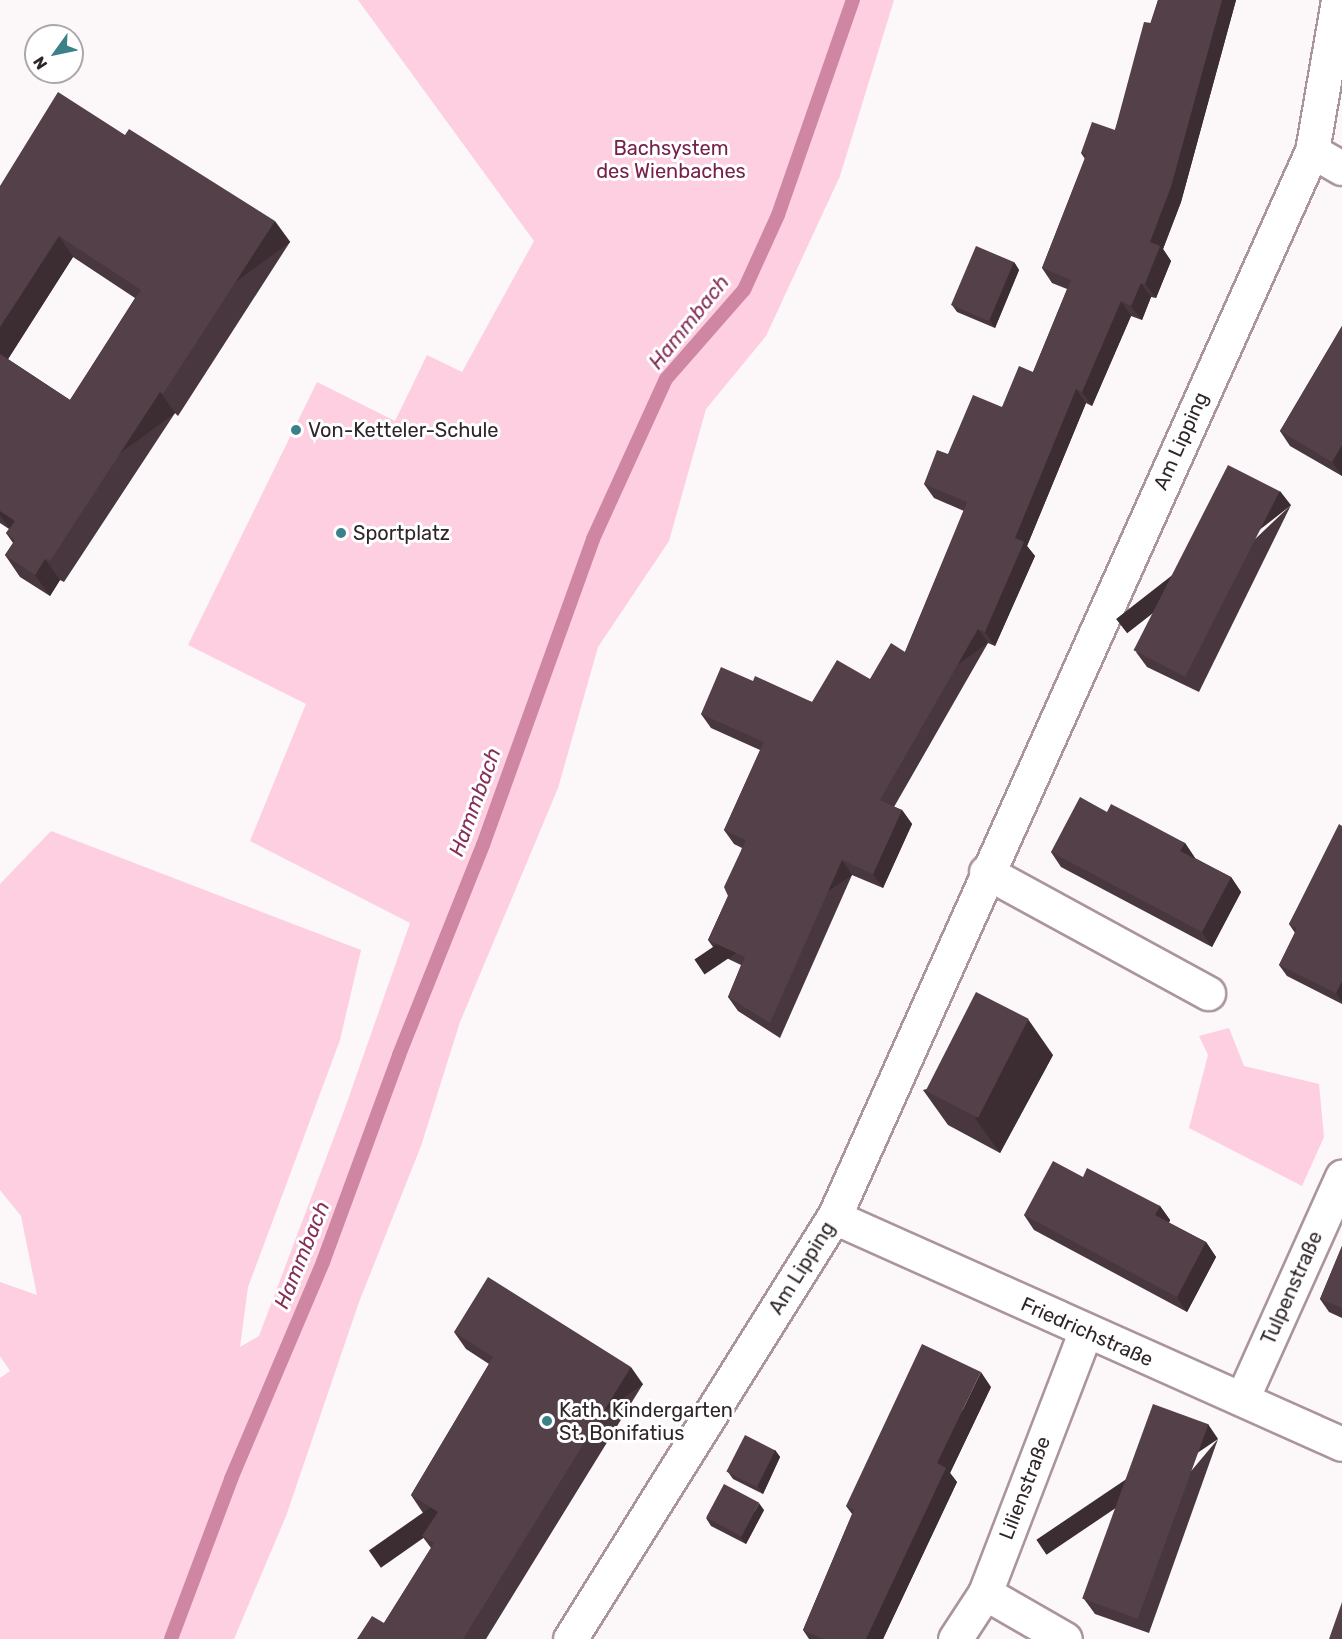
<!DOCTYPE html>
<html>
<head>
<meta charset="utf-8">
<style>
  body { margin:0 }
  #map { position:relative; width:1342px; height:1639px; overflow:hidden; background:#fcf7f9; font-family:Rubik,sans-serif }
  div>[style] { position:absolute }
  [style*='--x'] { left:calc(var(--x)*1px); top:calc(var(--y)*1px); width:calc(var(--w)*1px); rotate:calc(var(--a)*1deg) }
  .green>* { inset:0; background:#fdcfe0 }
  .stream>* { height:14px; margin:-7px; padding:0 7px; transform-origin:7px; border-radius:7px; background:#cf86a3 }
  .roads { filter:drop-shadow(2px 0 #ab959d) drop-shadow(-2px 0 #ab959d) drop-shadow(0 2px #ab959d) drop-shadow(0 -2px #ab959d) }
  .minor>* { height:33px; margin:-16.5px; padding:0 16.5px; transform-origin:16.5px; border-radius:16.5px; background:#fff }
  .wall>* { inset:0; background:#48373e }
  .shaded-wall>* { inset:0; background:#3b2d32; transform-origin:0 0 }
  .building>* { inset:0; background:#544048; transform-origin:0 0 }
  .dots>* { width:16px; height:16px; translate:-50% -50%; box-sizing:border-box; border:3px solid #fff; border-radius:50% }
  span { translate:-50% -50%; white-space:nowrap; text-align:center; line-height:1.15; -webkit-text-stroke:6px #fff; paint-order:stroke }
  .park-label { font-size:20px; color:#76204b }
  .poi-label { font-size:20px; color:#2f2629 }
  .left { translate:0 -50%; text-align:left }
  .street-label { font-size:20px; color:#2f2629 }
  .water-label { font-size:21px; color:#863059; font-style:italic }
  .north { position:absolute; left:24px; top:24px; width:60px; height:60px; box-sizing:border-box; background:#fff; border:2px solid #aca8a9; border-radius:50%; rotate:237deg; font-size:16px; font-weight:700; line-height:24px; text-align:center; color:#2f2629 }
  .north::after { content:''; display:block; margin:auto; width:21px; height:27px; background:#3a8288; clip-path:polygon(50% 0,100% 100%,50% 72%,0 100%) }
</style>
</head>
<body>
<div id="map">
  <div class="green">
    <i style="clip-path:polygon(358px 0,894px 0,840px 176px,766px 336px,706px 409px,669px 541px,598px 647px,558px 788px,460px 1022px,421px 1146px,359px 1302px,286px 1516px,234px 1639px,0 1639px,0 1378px,10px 1371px,0 1356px,0 1282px,37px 1295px,21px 1216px,0 1190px,0 884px,51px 831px,361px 950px,340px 1040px,248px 1287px,240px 1347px,259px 1336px,345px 1108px,410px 923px,250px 841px,306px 704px,188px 645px,317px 382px,395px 421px,427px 355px,462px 372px,534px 241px)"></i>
    <i style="clip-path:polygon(1229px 1028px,1244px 1066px,1319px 1084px,1324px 1137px,1302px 1186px,1189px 1128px,1208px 1055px,1199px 1036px)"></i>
  </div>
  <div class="stream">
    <i style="--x:171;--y:1639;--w:171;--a:-69.4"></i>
    <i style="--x:231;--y:1479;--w:236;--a:-67"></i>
    <i style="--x:323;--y:1262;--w:221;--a:-69.8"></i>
    <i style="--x:399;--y:1055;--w:226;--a:-68.2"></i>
    <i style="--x:483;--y:845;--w:325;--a:-70.2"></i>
    <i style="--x:593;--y:539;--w:176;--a:-65.5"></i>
    <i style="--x:666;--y:379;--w:118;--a:-48.8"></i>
    <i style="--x:744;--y:290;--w:82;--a:-65.6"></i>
    <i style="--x:778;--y:215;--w:228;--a:-70.8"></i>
  </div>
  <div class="roads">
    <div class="minor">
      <i style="--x:1312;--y:151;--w:34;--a:30"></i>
      <i style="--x:986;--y:872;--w:253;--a:28.6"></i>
      <i style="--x:834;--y:1217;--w:556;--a:24.08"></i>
      <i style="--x:1242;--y:1399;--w:244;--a:-65.8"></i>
      <i style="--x:985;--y:1593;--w:92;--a:29.9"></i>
      <i style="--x:570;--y:1639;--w:498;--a:-58"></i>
      <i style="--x:834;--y:1217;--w:1168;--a:-65.85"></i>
      <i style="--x:1312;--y:151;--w:153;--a:-80.2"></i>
      <i style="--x:955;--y:1639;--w:55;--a:-56.9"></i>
      <i style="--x:985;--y:1593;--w:280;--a:-69"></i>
    </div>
  </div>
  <div class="wall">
    <i style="clip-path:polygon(1158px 0,1236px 0,1181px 202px,1163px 249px,1171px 261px,1156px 298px,1151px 297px,1142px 320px,1131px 316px,1092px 406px,1086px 403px,1027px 546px,1035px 556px,995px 646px,988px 643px,894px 807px,902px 810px,912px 824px,883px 888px,852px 875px,780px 1038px,738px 1011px,728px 997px,741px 965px,718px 954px,708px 940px,728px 896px,742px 848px,734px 844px,724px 830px,760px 750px,711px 728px,701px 714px,753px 681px,812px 702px,870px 679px,905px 652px,964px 511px,934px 498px,924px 484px,948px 454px,1002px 407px,1033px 372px,1067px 289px,1052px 283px,1042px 268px,1085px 159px,1081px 153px,1115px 130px)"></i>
    <i style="clip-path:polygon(evenodd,0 186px,290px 242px,178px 416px,175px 413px,64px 582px,60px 580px,50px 596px,20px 577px,5px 555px,13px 543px,6px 533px,9px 529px,0 523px,0 186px,73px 257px,135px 298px,70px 400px,8px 359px,73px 257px)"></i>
    <i style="clip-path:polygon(1014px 262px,1019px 270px,995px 328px,957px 312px,952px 305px)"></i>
    <i style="clip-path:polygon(1342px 326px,1342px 476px,1290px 446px,1280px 431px)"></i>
    <i style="clip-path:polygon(1291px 505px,1199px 692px,1147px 667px,1136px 652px)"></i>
    <i style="clip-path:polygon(1107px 812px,1185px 843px,1195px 858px,1231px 877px,1241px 892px,1212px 947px,1061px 867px,1051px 852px)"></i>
    <i style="clip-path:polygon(1342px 826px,1342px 1004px,1287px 976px,1279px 965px,1295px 933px,1289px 924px)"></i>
    <i style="clip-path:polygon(1053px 1055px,1000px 1153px,948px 1125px,923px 1090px)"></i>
    <i style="clip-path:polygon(1083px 1177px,1160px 1206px,1170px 1220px,1169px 1223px,1206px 1242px,1216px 1257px,1187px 1312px,1034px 1230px,1024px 1215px)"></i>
    <i style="clip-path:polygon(1342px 1246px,1342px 1318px,1329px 1312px,1320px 1299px)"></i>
    <i style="clip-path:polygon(454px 1332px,643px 1384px,486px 1639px,357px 1639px,384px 1623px,431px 1548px,422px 1536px,433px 1519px,423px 1513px,411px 1495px,489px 1364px,466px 1349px)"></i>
    <i style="clip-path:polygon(991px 1387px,950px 1473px,957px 1482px,883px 1639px,809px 1639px,803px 1630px,852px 1514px,846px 1506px)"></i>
    <i style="clip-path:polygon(1218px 1439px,1149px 1633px,1095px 1614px,1084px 1599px)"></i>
    <i style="clip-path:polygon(775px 1450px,780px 1457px,763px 1494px,733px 1479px,728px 1472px)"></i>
    <i style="clip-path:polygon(764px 1510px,746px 1544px,711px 1526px,706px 1518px)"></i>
  </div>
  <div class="shaded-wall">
    <i style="clip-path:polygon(1222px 0,1236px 0,1181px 202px,1163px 249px,1171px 261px,1156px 298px,1145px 284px,1150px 242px)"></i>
    <i style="left:275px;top:221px;width:26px;height:206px;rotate:54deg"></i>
    <i style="clip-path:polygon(59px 236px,73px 257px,3px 367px,0 363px,0 327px)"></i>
    <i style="clip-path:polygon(1014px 262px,1019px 270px,995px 328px,990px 320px)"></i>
    <i style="clip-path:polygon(1141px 283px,1151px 297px,1142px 320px,1131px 306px)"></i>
    <i style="clip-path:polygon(1121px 301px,1131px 316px,1092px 406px,1082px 392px)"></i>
    <i style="clip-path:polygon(1076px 389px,1086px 403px,1027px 546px,1035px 556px,995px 646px,985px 632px,1015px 538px)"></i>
    <i style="left:160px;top:392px;width:26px;height:202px;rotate:54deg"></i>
    <i style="clip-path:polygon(1342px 445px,1342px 476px,1332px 462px)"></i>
    <i style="left:1280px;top:491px;width:18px;height:208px;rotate:52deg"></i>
    <i style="clip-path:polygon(45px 559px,60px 580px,50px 596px,35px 575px)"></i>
    <i style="left:978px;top:629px;width:17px;height:197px;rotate:54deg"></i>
    <i style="clip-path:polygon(902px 810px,912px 824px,883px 888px,873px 874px)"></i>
    <i style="clip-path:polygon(1185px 843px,1195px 858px,1191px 866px,1180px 851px)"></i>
    <i style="left:842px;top:860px;width:18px;height:178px;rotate:56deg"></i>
    <i style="clip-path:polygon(1231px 877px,1241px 892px,1212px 947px,1202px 932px)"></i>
    <i style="clip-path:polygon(1342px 981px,1342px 1002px,1336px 993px)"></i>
    <i style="clip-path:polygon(1028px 1019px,1053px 1055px,1000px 1153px,975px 1118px)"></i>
    <i style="clip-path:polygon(1160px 1206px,1170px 1220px,1165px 1230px,1155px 1215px)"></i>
    <i style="clip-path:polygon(1206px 1242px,1216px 1257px,1187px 1312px,1177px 1297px)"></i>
    <i style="left:631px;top:1367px;width:21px;height:320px;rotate:55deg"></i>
    <i style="clip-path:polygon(981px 1372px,991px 1387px,950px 1473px,957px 1482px,883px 1639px,866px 1639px,937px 1463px)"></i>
    <i style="left:1208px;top:1424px;width:18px;height:207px;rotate:56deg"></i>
    <i style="clip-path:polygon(775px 1450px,780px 1457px,763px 1494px,758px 1486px)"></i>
    <i style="clip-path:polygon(759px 1503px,764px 1510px,746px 1544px,741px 1537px)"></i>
  </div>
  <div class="building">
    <i style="clip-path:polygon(1158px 0,1222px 0,1171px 187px,1150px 242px,1160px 246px,1145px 284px,1141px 283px,1131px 306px,1121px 301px,1082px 392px,1076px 389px,1015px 538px,1024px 542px,985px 632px,978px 629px,880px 800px,902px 810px,873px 874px,842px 860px,770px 1023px,728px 997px,745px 957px,708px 940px,728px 896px,724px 887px,746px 840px,724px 830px,764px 742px,701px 714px,721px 667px,753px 681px,755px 676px,812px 702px,837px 660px,870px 679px,891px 643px,905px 652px,967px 502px,924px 484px,937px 450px,948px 454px,973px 395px,1002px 407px,1019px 366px,1033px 372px,1071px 280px,1042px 268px,1086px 155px,1081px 153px,1092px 122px,1115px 130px,1144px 22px,1151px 23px)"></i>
    <i style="clip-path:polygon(58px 92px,125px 135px,129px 129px,275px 221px,163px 394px,160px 392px,50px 561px,45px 559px,35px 575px,5px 555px,15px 540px,6px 533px,15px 521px,0 511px,0 354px,70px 400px,141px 290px,59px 236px,0 327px,0 186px)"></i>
    <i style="left:976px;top:246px;width:41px;height:64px;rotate:23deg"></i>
    <i style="clip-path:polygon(1342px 326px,1342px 445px,1332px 462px,1280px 431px)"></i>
    <i style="left:1228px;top:465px;width:58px;height:208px;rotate:27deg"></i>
    <i style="clip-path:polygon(1080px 797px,1107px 812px,1111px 804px,1138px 818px,1185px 843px,1180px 851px,1231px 877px,1202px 932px,1051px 852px)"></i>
    <i style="clip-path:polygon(1339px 824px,1342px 826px,1342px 981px,1336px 993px,1279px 965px,1297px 928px,1289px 924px)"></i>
    <i style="left:976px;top:992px;width:59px;height:111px;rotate:27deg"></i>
    <i style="clip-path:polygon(1053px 1161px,1083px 1177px,1087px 1168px,1160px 1206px,1155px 1215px,1206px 1242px,1177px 1297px,1024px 1215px)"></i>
    <i style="clip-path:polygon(1342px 1246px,1342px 1308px,1320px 1299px)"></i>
    <i style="clip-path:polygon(488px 1277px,631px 1367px,463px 1639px,357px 1639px,372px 1616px,384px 1623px,434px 1543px,422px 1536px,438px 1512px,411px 1495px,493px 1357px,454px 1332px)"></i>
    <i style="clip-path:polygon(922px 1344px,981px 1372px,937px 1463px,946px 1468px,866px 1639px,823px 1639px,803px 1630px,854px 1510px,846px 1506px)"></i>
    <i style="left:1153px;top:1404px;width:59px;height:207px;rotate:20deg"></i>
    <i style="left:745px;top:1435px;width:34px;height:41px;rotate:27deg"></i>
    <i style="left:724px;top:1484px;width:40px;height:38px;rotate:28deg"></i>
    <i style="clip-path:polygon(1342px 1602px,1342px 1639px,1329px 1639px)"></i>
  </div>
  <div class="dots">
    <i style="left:296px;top:430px;background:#3a8288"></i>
    <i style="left:341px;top:533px;background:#3a8288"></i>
    <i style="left:547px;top:1421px;background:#3a8288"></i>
  </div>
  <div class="park-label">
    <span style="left:671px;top:160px">Bachsystem<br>des Wienbaches</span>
  </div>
  <div class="poi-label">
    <span class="left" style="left:308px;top:430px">Von-Ketteler-Schule</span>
    <span class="left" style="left:353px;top:533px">Sportplatz</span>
    <span class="left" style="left:559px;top:1422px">Kath. Kindergarten<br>St. Bonifatius</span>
  </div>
  <div class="street-label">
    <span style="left:1181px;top:441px;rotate:-66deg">Am Lipping</span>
    <span style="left:802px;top:1268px;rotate:-58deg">Am Lipping</span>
    <span style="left:1292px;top:1288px;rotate:-66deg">Tulpenstraße</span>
    <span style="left:1087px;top:1332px;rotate:24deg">Friedrichstraße</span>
    <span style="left:1025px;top:1488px;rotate:-69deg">Lilienstraße</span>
  </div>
  <div class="water-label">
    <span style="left:689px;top:322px;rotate:-51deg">Hammbach</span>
    <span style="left:475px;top:802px;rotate:-70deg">Hammbach</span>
    <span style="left:302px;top:1255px;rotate:-68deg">Hammbach</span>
  </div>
  <div class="north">N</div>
</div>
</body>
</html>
